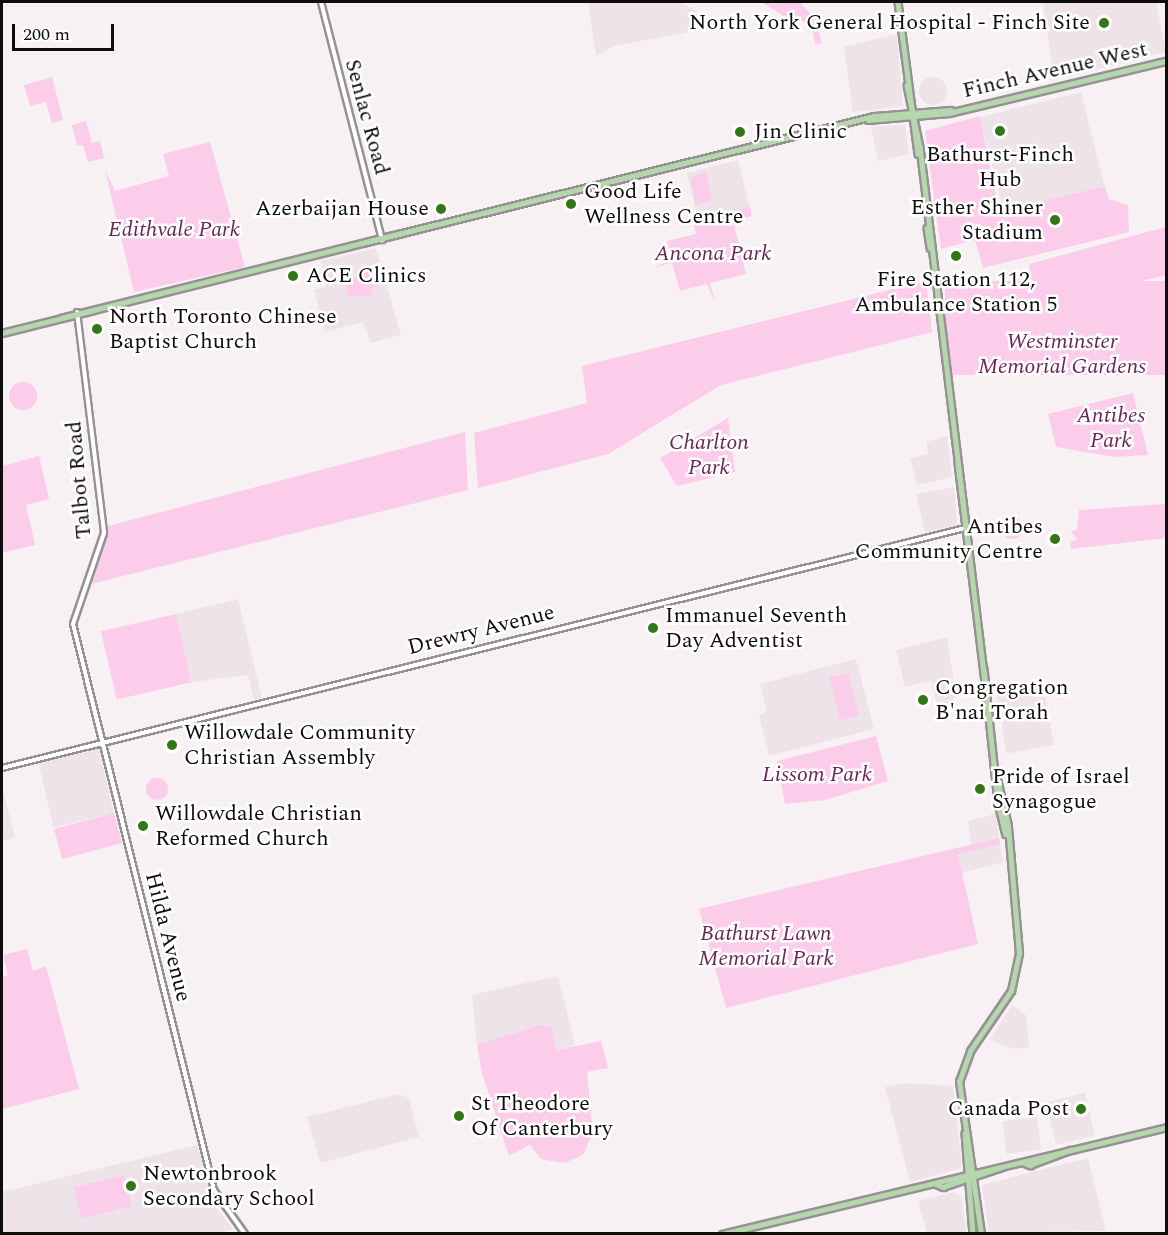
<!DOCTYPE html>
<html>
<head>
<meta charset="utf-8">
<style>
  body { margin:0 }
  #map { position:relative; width:1168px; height:1235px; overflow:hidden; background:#f7f1f4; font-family:Spectral,serif }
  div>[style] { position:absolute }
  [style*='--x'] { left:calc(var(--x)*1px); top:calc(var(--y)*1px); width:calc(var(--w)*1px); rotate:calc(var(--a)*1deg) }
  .built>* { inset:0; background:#efe3ea; transform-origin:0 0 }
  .round { border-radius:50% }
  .green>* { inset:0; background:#fccceb; transform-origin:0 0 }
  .roads { filter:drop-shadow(2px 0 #969194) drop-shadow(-2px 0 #969194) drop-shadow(0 2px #969194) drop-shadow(0 -2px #969194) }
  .minor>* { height:4px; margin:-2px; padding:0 2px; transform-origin:2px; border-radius:2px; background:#fff }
  .major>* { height:4.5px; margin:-2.25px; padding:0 2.25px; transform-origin:2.25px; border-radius:2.25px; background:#b6d6ad }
  .dots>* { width:16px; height:16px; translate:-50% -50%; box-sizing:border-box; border:3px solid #fff; border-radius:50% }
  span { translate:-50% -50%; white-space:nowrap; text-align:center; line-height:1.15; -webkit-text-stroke:5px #fff; paint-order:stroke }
  .poi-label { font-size:22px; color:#0e0c0d }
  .right { translate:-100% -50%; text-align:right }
  .left { translate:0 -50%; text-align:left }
  .street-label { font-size:22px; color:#0e0c0d }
  .park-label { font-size:22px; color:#6b2658; font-style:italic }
  .frame { position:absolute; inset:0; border:3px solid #0e0c0d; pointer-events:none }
  .scale { position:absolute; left:12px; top:24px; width:102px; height:27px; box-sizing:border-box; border:3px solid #0e0c0d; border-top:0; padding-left:8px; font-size:18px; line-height:21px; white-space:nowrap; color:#0e0c0d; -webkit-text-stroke:4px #fff; paint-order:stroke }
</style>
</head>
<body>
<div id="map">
  <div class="built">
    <i style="clip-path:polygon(588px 2px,678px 2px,698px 11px,691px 32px,613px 46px,596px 56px)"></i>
    <i style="clip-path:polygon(1043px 2px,1156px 2px,1166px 52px,1054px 80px)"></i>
    <i style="clip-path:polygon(897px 34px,903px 106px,853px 112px,844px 47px)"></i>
    <i class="round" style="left:919px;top:77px;width:28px;height:28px"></i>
    <i style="left:1081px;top:92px;width:97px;height:104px;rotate:76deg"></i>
    <i style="clip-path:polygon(905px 124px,909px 154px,878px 161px,871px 127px)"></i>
    <i style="left:738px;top:160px;width:49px;height:53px;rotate:76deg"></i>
    <i style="clip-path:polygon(376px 248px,401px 335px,371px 343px,363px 322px,325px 332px,314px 290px,326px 286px,321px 261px)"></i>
    <i style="clip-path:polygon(947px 436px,952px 477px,917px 485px,910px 458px,928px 454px,926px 442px)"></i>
    <i style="clip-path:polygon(954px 487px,957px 525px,925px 532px,916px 494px)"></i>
    <i style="clip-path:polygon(238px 599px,262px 698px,254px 700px,248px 675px,192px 682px,176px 614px)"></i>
    <i style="clip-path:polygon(947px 637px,956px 697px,938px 710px,931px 681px,905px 687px,896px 650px)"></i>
    <i style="clip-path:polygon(856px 659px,874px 729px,769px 756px,759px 715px,767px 712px,760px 684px)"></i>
    <i style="left:1043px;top:683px;width:63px;height:48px;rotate:80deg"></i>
    <i style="left:99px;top:749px;width:66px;height:62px;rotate:77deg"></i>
    <i style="clip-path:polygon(2px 785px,15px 837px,2px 841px)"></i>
    <i style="clip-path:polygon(995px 814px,1003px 862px,962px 873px,957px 848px,971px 845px,968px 821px)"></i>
    <i style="clip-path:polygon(558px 976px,575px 1045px,557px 1050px,552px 1028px,477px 1045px,472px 995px)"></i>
    <i style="clip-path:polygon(1012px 1005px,1026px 1015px,1029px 1047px,1015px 1049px,989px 1040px)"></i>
    <i style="clip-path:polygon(904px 1083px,953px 1086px,962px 1168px,910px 1182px,885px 1087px)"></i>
    <i style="left:1085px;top:1093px;width:44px;height:40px;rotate:77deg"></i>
    <i style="clip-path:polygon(398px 1094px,409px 1098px,419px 1137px,320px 1163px,307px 1117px)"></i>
    <i style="left:1037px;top:1117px;width:33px;height:35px;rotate:83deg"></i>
    <i style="clip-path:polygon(197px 1145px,216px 1207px,233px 1229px,214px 1234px,2px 1233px,2px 1192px)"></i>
    <i style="clip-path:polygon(1088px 1158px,1106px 1231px,989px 1233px,982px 1185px)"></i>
    <i style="clip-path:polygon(954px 1192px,962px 1197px,966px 1233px,927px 1233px,918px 1201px)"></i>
  </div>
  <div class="green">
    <i style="clip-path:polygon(761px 2px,799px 2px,815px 18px,822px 44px,815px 44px,811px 23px,787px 18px)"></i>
    <i style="clip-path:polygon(52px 77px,63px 120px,52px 123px,46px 102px,30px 106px,24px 85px)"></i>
    <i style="clip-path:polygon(980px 116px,999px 212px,1105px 186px,1109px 199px,1128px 205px,1129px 232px,983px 268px,975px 240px,941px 249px,925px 131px)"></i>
    <i style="clip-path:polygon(86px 121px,92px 143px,100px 141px,104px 158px,88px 162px,83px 145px,77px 146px,72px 125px)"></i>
    <i style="clip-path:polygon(210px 142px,245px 267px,134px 292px,105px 170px,115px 191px,169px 176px,163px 154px)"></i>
    <i style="clip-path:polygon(706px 171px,712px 200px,696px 205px,690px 178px)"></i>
    <i style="clip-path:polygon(750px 207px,752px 216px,733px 221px,746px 274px,710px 283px,715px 302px,707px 284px,680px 291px,672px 263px,654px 267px,672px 260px,667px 241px,696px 234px,692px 216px,698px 220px)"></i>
    <i style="clip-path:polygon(1166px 227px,1166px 275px,1034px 307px,1029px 264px)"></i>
    <i style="clip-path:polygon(376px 267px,381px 285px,371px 288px,372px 295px,349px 297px,343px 276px,355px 278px)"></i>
    <i style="clip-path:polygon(926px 281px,932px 332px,721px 385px,608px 454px,478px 488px,474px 433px,587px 403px,582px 366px)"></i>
    <i style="left:1166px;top:281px;width:94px;height:221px;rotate:90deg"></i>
    <i class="round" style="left:9px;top:382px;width:28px;height:28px"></i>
    <i style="clip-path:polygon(1133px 393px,1148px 455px,1115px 457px,1056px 447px,1048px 414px)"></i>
    <i style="clip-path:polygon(728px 418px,735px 472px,677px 486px,660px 458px)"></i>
    <i style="clip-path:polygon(465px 432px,468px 490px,91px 584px,108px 526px)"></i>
    <i style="clip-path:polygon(39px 456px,49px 499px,26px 505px,35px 545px,2px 553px,2px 466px)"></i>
    <i style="clip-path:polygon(1166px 504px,1166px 538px,1071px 549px,1070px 541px,1077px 540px,1071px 531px,1077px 530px,1079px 510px)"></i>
    <i class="round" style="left:1001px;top:517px;width:22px;height:22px"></i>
    <i style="left:176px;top:614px;width:70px;height:77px;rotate:77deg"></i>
    <i style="left:848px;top:673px;width:44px;height:19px;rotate:76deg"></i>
    <i style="clip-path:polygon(876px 736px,888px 781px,825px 800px,785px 804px,777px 761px)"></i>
    <i class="round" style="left:146px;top:778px;width:22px;height:22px"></i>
    <i style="left:114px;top:813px;width:31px;height:62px;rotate:75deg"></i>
    <i style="clip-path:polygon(999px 838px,1000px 844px,958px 854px,978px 944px,726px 1008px,699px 909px)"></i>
    <i style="clip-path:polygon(27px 949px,33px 971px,46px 966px,79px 1089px,2px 1109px,2px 977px,8px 975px,3px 955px)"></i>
    <i style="clip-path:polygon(540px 1025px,552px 1028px,557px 1050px,601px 1041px,608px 1068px,587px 1072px,593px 1133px,583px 1155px,564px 1163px,541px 1159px,530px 1145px,509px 1156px,482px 1073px,477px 1045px)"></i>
    <i style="left:124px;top:1175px;width:32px;height:52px;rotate:76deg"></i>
  </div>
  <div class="roads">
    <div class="minor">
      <i style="--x:321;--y:2;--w:246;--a:75.6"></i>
      <i style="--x:77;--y:312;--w:223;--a:83"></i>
      <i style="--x:104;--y:533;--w:96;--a:108.8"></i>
      <i style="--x:73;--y:624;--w:583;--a:76.01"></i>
      <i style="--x:214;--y:1190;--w:54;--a:54.8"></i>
      <i style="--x:2;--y:768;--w:997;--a:-13.99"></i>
    </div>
    <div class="major">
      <i style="--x:898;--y:2;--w:153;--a:82.5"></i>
      <i style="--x:907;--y:85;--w:63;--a:78.2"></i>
      <i style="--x:920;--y:147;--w:572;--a:83.07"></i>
      <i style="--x:868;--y:120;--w:81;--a:-4.9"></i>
      <i style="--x:949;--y:113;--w:223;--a:-13.5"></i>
      <i style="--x:927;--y:228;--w:20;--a:81"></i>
      <i style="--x:362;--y:243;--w:528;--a:-13.93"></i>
      <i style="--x:874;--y:116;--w:77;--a:-4.5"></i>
      <i style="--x:61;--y:318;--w:351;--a:-14"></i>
      <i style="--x:2;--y:333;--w:95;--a:-14"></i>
      <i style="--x:958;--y:463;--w:89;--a:82.9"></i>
      <i style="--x:984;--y:669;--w:135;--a:84"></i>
      <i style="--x:998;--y:803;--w:32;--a:76"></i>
      <i style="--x:965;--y:1133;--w:101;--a:85.5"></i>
      <i style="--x:1022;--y:1162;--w:9;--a:21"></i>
      <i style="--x:1030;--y:1165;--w:43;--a:-20.6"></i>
      <i style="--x:936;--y:1184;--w:8;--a:23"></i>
      <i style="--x:943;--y:1187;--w:62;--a:-18.7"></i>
      <i style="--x:722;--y:1234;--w:457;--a:-13.5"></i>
      <i style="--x:981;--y:1234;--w:154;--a:-98.2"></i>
      <i style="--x:959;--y:1082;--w:33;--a:-70"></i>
      <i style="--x:970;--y:1051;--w:73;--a:-55.7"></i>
      <i style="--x:1011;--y:991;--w:39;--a:-78"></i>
      <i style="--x:1019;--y:953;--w:127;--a:-95"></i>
      <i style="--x:1008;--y:826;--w:48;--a:-103.2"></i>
    </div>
  </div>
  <div class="dots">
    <i style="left:1104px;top:23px;background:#317617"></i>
    <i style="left:1000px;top:131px;background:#317617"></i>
    <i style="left:740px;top:132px;background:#317617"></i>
    <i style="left:571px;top:204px;background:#317617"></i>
    <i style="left:441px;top:209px;background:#317617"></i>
    <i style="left:1055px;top:220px;background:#317617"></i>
    <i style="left:956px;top:256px;background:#317617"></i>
    <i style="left:293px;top:276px;background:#317617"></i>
    <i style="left:97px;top:329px;background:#317617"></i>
    <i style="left:1055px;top:539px;background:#317617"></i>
    <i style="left:653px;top:628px;background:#317617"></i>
    <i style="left:923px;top:700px;background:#317617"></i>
    <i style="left:172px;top:745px;background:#317617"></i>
    <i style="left:980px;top:789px;background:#317617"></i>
    <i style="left:143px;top:826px;background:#317617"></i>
    <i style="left:1081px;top:1109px;background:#317617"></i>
    <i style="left:459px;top:1116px;background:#317617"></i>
    <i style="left:131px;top:1186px;background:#317617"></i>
  </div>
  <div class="poi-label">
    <span class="right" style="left:1090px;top:23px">North York General Hospital - Finch Site</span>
    <span class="left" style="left:754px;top:132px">Jin Clinic</span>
    <span style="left:1000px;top:167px">Bathurst-Finch<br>Hub</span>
    <span class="left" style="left:584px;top:204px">Good Life<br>Wellness Centre</span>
    <span class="right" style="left:1043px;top:220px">Esther Shiner<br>Stadium</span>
    <span class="right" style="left:429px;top:209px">Azerbaijan House</span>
    <span class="left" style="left:306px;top:276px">ACE Clinics</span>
    <span style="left:956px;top:292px">Fire Station 112,<br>Ambulance Station 5</span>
    <span class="left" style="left:109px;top:329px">North Toronto Chinese<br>Baptist Church</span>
    <span class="right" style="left:1043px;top:539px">Antibes<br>Community Centre</span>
    <span class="left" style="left:665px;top:628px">Immanuel Seventh<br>Day Adventist</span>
    <span class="left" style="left:935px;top:700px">Congregation<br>B'nai Torah</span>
    <span class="left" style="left:184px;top:745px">Willowdale Community<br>Christian Assembly</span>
    <span class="left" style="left:992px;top:789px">Pride of Israel<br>Synagogue</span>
    <span class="left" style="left:155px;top:826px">Willowdale Christian<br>Reformed Church</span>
    <span class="left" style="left:471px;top:1116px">St Theodore<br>Of Canterbury</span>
    <span class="right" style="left:1069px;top:1109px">Canada Post</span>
    <span class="left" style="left:143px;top:1186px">Newtonbrook<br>Secondary School</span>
  </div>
  <div class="street-label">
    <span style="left:1055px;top:70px;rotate:-13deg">Finch Avenue West</span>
    <span style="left:367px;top:117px;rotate:75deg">Senlac Road</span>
    <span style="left:79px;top:480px;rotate:-95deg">Talbot Road</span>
    <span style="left:481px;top:630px;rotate:-14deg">Drewry Avenue</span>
    <span style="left:168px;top:937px;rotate:76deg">Hilda Avenue</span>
  </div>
  <div class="park-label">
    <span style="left:174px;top:230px">Edithvale Park</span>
    <span style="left:713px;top:254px">Ancona Park</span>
    <span style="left:1062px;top:354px">Westminster<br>Memorial Gardens</span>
    <span style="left:1111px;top:428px">Antibes<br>Park</span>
    <span style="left:709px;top:455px">Charlton<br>Park</span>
    <span style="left:817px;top:775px">Lissom Park</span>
    <span style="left:766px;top:946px">Bathurst Lawn<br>Memorial Park</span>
  </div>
  <div class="frame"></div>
  <div class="scale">200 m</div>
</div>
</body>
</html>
